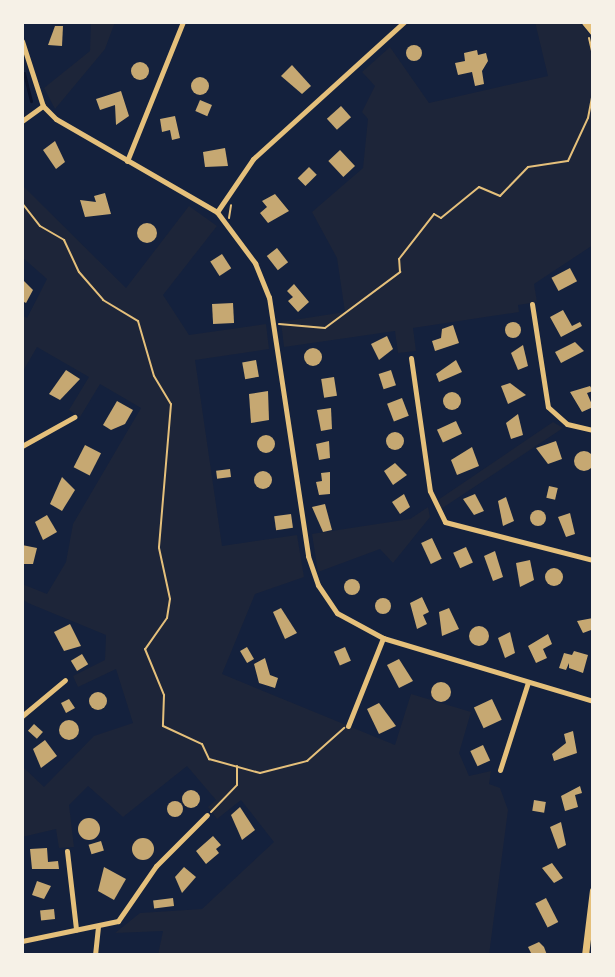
<!DOCTYPE html>
<html>
<head>
<meta charset="utf-8">
<style>
  body { margin:0 }
  #map { position:relative; width:615px; height:977px; overflow:hidden; background:#14213d; font-family:Bitter,serif }
  div>[style] { position:absolute }
  [style*='--x'] { left:calc(var(--x)*1px); top:calc(var(--y)*1px); width:calc(var(--w)*1px); rotate:calc(var(--a)*1deg) }
  .green>* { inset:0; background:#1d2539 }
  .stream>* { height:3px; margin:-1.5px; padding:0 1.5px; transform-origin:1.5px; border-radius:1.5px; background:#0b132b }
  .building>* { inset:0; background:#c6a872; transform-origin:0 0 }
  .round { border-radius:50% }
  .path>* { height:2px; margin:-1px; padding:0 1px; transform-origin:1px; border-radius:1px; background:#e5c07b }
  .minor>* { height:5px; margin:-2.5px; padding:0 2.5px; transform-origin:2.5px; border-radius:2.5px; background:#e5c07b }
  .tertiary>* { height:7px; margin:-3.5px; padding:0 3.5px; transform-origin:3.5px; border-radius:3.5px; background:#e5c07b }
  span { translate:-50% -50%; white-space:nowrap; text-align:center; line-height:1.15; -webkit-text-stroke:7px #f6f1e7; paint-order:stroke }
  .frame { position:absolute; inset:0; border:24px solid #f6f1e7; pointer-events:none }
</style>
</head>
<body>
<div id="map">
  <div class="green">
    <i style="clip-path:polygon(91px 22px,115px 22px,105px 49px,55px 109px,44px 88px,90px 51px)"></i>
    <i style="clip-path:polygon(535px 22px,579px 22px,593px 39px,593px 245px,534px 284px,537px 302px,518px 305px,519px 312px,413px 328px,416px 351px,398px 353px,395px 331px,284px 347px,281px 322px,345px 312px,337px 258px,312px 212px,363px 168px,368px 119px,362px 112px,375px 86px,362px 72px,390px 47px,429px 103px,548px 76px)"></i>
    <i style="clip-path:polygon(22px 185px,126px 288px,189px 206px,217px 226px,163px 295px,189px 335px,266px 324px,269px 349px,195px 360px,222px 546px,297px 535px,304px 577px,255px 594px,222px 674px,395px 745px,411px 694px,471px 712px,459px 753px,469px 776px,491px 771px,489px 784px,500px 788px,508px 810px,489px 955px,158px 955px,163px 931px,115px 933px,140px 913px,202px 909px,274px 842px,241px 800px,217px 819px,208px 807px,216px 800px,187px 766px,123px 817px,88px 786px,69px 805px,74px 847px,59px 848px,56px 829px,22px 837px,22px 766px,44px 787px,94px 736px,133px 723px,116px 669px,78px 687px,73px 676px,105px 660px,106px 635px,28px 603px,22px 599px,22px 584px,47px 594px,66px 562px,73px 524px,141px 408px,100px 384px,80px 417px,69px 410px,89px 377px,37px 347px,22px 373px,22px 315px,27px 318px,47px 279px,22px 257px)"></i>
    <i style="clip-path:polygon(553px 422px,563px 428px,441px 509px,438px 500px)"></i>
    <i style="clip-path:polygon(428px 507px,430px 517px,393px 563px,380px 549px,318px 572px,312px 534px,410px 519px)"></i>
  </div>
  <div class="stream">
    <i style="--x:24;--y:73;--w:29;--a:76"></i>
  </div>
  <div class="building">
    <i style="clip-path:polygon(55px 26px,63px 26px,62px 46px,48px 45px)"></i>
    <i class="round" style="left:406px;top:45px;width:16px;height:16px"></i>
    <i style="clip-path:polygon(477px 50px,478px 55px,486px 53px,488px 61px,482px 71px,484px 84px,475px 86px,472px 72px,458px 75px,455px 63px,465px 61px,464px 53px)"></i>
    <i class="round" style="left:131px;top:62px;width:18px;height:18px"></i>
    <i style="clip-path:polygon(292px 65px,311px 86px,302px 94px,281px 76px)"></i>
    <i class="round" style="left:191px;top:77px;width:18px;height:18px"></i>
    <i style="clip-path:polygon(121px 91px,129px 116px,116px 125px,115px 105px,100px 110px,96px 99px)"></i>
    <i style="left:200px;top:100px;width:13px;height:12px;rotate:23deg"></i>
    <i style="left:341px;top:106px;width:15px;height:19px;rotate:48deg"></i>
    <i style="clip-path:polygon(175px 116px,180px 138px,172px 140px,170px 130px,162px 132px,160px 119px)"></i>
    <i style="clip-path:polygon(55px 141px,65px 162px,56px 169px,43px 150px)"></i>
    <i style="clip-path:polygon(225px 148px,228px 166px,205px 167px,203px 152px)"></i>
    <i style="left:340px;top:150px;width:22px;height:16px;rotate:47deg"></i>
    <i style="left:309px;top:167px;width:11px;height:16px;rotate:45deg"></i>
    <i style="clip-path:polygon(105px 193px,111px 214px,85px 217px,80px 200px,96px 202px,94px 196px)"></i>
    <i style="clip-path:polygon(275px 194px,289px 211px,268px 223px,260px 213px,267px 207px,262px 201px)"></i>
    <i class="round" style="left:137px;top:223px;width:20px;height:20px"></i>
    <i style="left:277px;top:248px;width:18px;height:13px;rotate:52deg"></i>
    <i style="left:222px;top:254px;width:17px;height:14px;rotate:57deg"></i>
    <i style="left:570px;top:268px;width:15px;height:21px;rotate:62deg"></i>
    <i style="clip-path:polygon(22px 279px,33px 290px,26px 303px,22px 301px)"></i>
    <i style="clip-path:polygon(294px 284px,309px 302px,298px 312px,288px 301px,293px 297px,287px 291px)"></i>
    <i style="left:233px;top:303px;width:20px;height:21px;rotate:87deg"></i>
    <i style="clip-path:polygon(563px 310px,572px 326px,580px 322px,582px 326px,561px 337px,550px 317px)"></i>
    <i class="round" style="left:505px;top:322px;width:16px;height:16px"></i>
    <i style="clip-path:polygon(453px 325px,459px 343px,435px 351px,432px 341px,441px 338px,442px 329px)"></i>
    <i style="clip-path:polygon(387px 336px,393px 349px,379px 360px,371px 344px)"></i>
    <i style="clip-path:polygon(575px 342px,584px 351px,561px 363px,555px 352px)"></i>
    <i style="clip-path:polygon(523px 345px,528px 366px,518px 370px,511px 353px)"></i>
    <i class="round" style="left:304px;top:348px;width:18px;height:18px"></i>
    <i style="left:256px;top:360px;width:17px;height:14px;rotate:80deg"></i>
    <i style="clip-path:polygon(456px 360px,462px 372px,439px 382px,436px 374px)"></i>
    <i style="clip-path:polygon(66px 370px,80px 379px,60px 400px,49px 394px)"></i>
    <i style="left:391px;top:370px;width:16px;height:13px;rotate:72deg"></i>
    <i style="left:334px;top:377px;width:19px;height:13px;rotate:81deg"></i>
    <i style="clip-path:polygon(510px 383px,526px 395px,508px 404px,501px 386px)"></i>
    <i style="clip-path:polygon(590px 386px,593px 391px,587px 393px,593px 407px,582px 412px,570px 392px)"></i>
    <i style="clip-path:polygon(268px 391px,269px 420px,251px 423px,249px 394px)"></i>
    <i class="round" style="left:443px;top:392px;width:18px;height:18px"></i>
    <i style="left:402px;top:398px;width:19px;height:16px;rotate:69deg"></i>
    <i style="clip-path:polygon(117px 401px,133px 410px,125px 424px,111px 430px,103px 425px)"></i>
    <i style="clip-path:polygon(331px 408px,332px 429px,321px 431px,317px 410px)"></i>
    <i style="clip-path:polygon(518px 414px,523px 435px,511px 439px,506px 423px)"></i>
    <i style="left:456px;top:421px;width:14px;height:21px;rotate:65deg"></i>
    <i class="round" style="left:386px;top:432px;width:18px;height:18px"></i>
    <i class="round" style="left:257px;top:435px;width:18px;height:18px"></i>
    <i style="clip-path:polygon(329px 441px,330px 458px,319px 460px,316px 444px)"></i>
    <i style="clip-path:polygon(556px 441px,562px 459px,548px 464px,536px 448px)"></i>
    <i style="left:85px;top:445px;width:18px;height:25px;rotate:27deg"></i>
    <i style="clip-path:polygon(472px 447px,479px 466px,457px 475px,451px 460px)"></i>
    <i class="round" style="left:574px;top:451px;width:20px;height:20px"></i>
    <i style="clip-path:polygon(395px 463px,407px 475px,393px 485px,384px 471px)"></i>
    <i style="left:230px;top:469px;width:8px;height:14px;rotate:83deg"></i>
    <i class="round" style="left:254px;top:471px;width:18px;height:18px"></i>
    <i style="clip-path:polygon(330px 472px,330px 494px,319px 495px,316px 482px,322px 481px,321px 473px)"></i>
    <i style="clip-path:polygon(62px 477px,75px 490px,62px 511px,50px 504px)"></i>
    <i style="left:549px;top:486px;width:9px;height:12px;rotate:13deg"></i>
    <i style="clip-path:polygon(404px 494px,410px 507px,400px 514px,392px 502px)"></i>
    <i style="clip-path:polygon(475px 494px,484px 511px,474px 515px,463px 499px)"></i>
    <i style="clip-path:polygon(506px 497px,514px 521px,503px 526px,498px 501px)"></i>
    <i style="clip-path:polygon(325px 504px,332px 530px,323px 532px,312px 507px)"></i>
    <i class="round" style="left:530px;top:510px;width:16px;height:16px"></i>
    <i style="clip-path:polygon(570px 513px,575px 534px,566px 537px,558px 517px)"></i>
    <i style="left:291px;top:514px;width:14px;height:17px;rotate:82deg"></i>
    <i style="clip-path:polygon(47px 515px,57px 532px,43px 540px,35px 522px)"></i>
    <i style="left:432px;top:538px;width:23px;height:12px;rotate:65deg"></i>
    <i style="clip-path:polygon(22px 545px,37px 548px,33px 564px,22px 564px)"></i>
    <i style="left:466px;top:547px;width:17px;height:14px;rotate:66deg"></i>
    <i style="clip-path:polygon(495px 551px,503px 577px,493px 581px,484px 556px)"></i>
    <i style="clip-path:polygon(530px 560px,534px 580px,520px 587px,516px 563px)"></i>
    <i class="round" style="left:545px;top:568px;width:18px;height:18px"></i>
    <i class="round" style="left:344px;top:579px;width:16px;height:16px"></i>
    <i style="clip-path:polygon(422px 597px,429px 612px,423px 615px,427px 624px,417px 629px,410px 603px)"></i>
    <i class="round" style="left:375px;top:598px;width:16px;height:16px"></i>
    <i style="clip-path:polygon(281px 608px,297px 633px,285px 639px,273px 612px)"></i>
    <i style="clip-path:polygon(449px 608px,459px 629px,442px 636px,439px 612px)"></i>
    <i style="clip-path:polygon(593px 618px,593px 636px,591px 630px,583px 633px,577px 621px)"></i>
    <i style="clip-path:polygon(70px 624px,81px 646px,64px 651px,54px 632px)"></i>
    <i class="round" style="left:469px;top:626px;width:20px;height:20px"></i>
    <i style="clip-path:polygon(510px 632px,515px 653px,505px 658px,498px 638px)"></i>
    <i style="clip-path:polygon(548px 634px,552px 644px,543px 649px,547px 658px,536px 663px,528px 646px)"></i>
    <i style="left:247px;top:647px;width:14px;height:8px;rotate:60deg"></i>
    <i style="left:345px;top:647px;width:15px;height:12px;rotate:67deg"></i>
    <i style="clip-path:polygon(574px 651px,588px 655px,583px 673px,569px 668px,569px 663px,566px 670px,559px 668px,564px 653px,572px 655px)"></i>
    <i style="left:82px;top:654px;width:12px;height:13px;rotate:59deg"></i>
    <i style="clip-path:polygon(265px 658px,270px 675px,278px 678px,275px 688px,259px 683px,254px 664px)"></i>
    <i style="clip-path:polygon(399px 659px,413px 681px,399px 688px,387px 665px)"></i>
    <i class="round" style="left:431px;top:682px;width:20px;height:20px"></i>
    <i class="round" style="left:89px;top:692px;width:18px;height:18px"></i>
    <i style="clip-path:polygon(69px 699px,75px 708px,66px 713px,61px 703px)"></i>
    <i style="left:492px;top:699px;width:23px;height:20px;rotate:65deg"></i>
    <i style="clip-path:polygon(379px 703px,396px 726px,379px 734px,367px 709px)"></i>
    <i class="round" style="left:59px;top:720px;width:20px;height:20px"></i>
    <i style="left:34px;top:724px;width:12px;height:9px;rotate:42deg"></i>
    <i style="clip-path:polygon(573px 731px,577px 753px,554px 761px,552px 754px,566px 743px,564px 734px)"></i>
    <i style="clip-path:polygon(45px 740px,57px 756px,41px 768px,33px 749px)"></i>
    <i style="left:483px;top:745px;width:17px;height:14px;rotate:65deg"></i>
    <i style="clip-path:polygon(580px 786px,582px 793px,575px 795px,578px 807px,565px 811px,561px 796px)"></i>
    <i class="round" style="left:182px;top:790px;width:18px;height:18px"></i>
    <i style="left:534px;top:800px;width:12px;height:11px;rotate:9deg"></i>
    <i class="round" style="left:167px;top:801px;width:16px;height:16px"></i>
    <i style="clip-path:polygon(240px 807px,255px 830px,242px 840px,231px 815px)"></i>
    <i class="round" style="left:78px;top:818px;width:22px;height:22px"></i>
    <i style="clip-path:polygon(561px 822px,566px 845px,558px 849px,550px 827px)"></i>
    <i style="clip-path:polygon(213px 836px,221px 845px,216px 849px,219px 853px,206px 864px,196px 851px)"></i>
    <i class="round" style="left:132px;top:838px;width:22px;height:22px"></i>
    <i style="left:101px;top:841px;width:10px;height:13px;rotate:73deg"></i>
    <i style="clip-path:polygon(47px 848px,48px 862px,58px 861px,59px 869px,32px 869px,30px 849px)"></i>
    <i style="clip-path:polygon(552px 863px,563px 878px,554px 883px,542px 868px)"></i>
    <i style="clip-path:polygon(104px 867px,126px 879px,114px 900px,98px 891px)"></i>
    <i style="clip-path:polygon(184px 867px,196px 877px,182px 893px,175px 877px)"></i>
    <i style="clip-path:polygon(37px 881px,51px 886px,44px 899px,32px 895px)"></i>
    <i style="left:173px;top:898px;width:8px;height:20px;rotate:83deg"></i>
    <i style="left:546px;top:898px;width:27px;height:12px;rotate:63deg"></i>
    <i style="left:54px;top:909px;width:10px;height:14px;rotate:84deg"></i>
    <i style="clip-path:polygon(539px 942px,544px 947px,547px 955px,532px 955px,528px 947px)"></i>
  </div>
  <div class="path">
    <i style="--x:589;--y:38;--w:18;--a:77"></i>
    <i style="--x:22;--y:203;--w:29;--a:52"></i>
    <i style="--x:40;--y:226;--w:28;--a:30"></i>
    <i style="--x:64;--y:240;--w:35;--a:65"></i>
    <i style="--x:79;--y:272;--w:37;--a:49"></i>
    <i style="--x:103;--y:300;--w:41;--a:31"></i>
    <i style="--x:138;--y:321;--w:57;--a:73.8"></i>
    <i style="--x:154;--y:376;--w:33;--a:59"></i>
    <i style="--x:171;--y:404;--w:144;--a:94.8"></i>
    <i style="--x:159;--y:548;--w:52;--a:77.8"></i>
    <i style="--x:170;--y:599;--w:19;--a:99"></i>
    <i style="--x:167;--y:618;--w:38;--a:125"></i>
    <i style="--x:145;--y:649;--w:50;--a:67.6"></i>
    <i style="--x:164;--y:695;--w:31;--a:92"></i>
    <i style="--x:163;--y:726;--w:43;--a:24.8"></i>
    <i style="--x:202;--y:744;--w:17;--a:65"></i>
    <i style="--x:209;--y:759;--w:53;--a:15.4"></i>
    <i style="--x:260;--y:773;--w:49;--a:-14.3"></i>
    <i style="--x:307;--y:761;--w:50;--a:-41.7"></i>
    <i style="--x:229;--y:218;--w:13;--a:-81"></i>
    <i style="--x:279;--y:324;--w:46;--a:5"></i>
    <i style="--x:325;--y:328;--w:94;--a:-36.7"></i>
    <i style="--x:400;--y:272;--w:13;--a:-94"></i>
    <i style="--x:399;--y:259;--w:57;--a:-52.1"></i>
    <i style="--x:434;--y:214;--w:8;--a:30"></i>
    <i style="--x:441;--y:218;--w:49;--a:-39.2"></i>
    <i style="--x:479;--y:187;--w:23;--a:23"></i>
    <i style="--x:500;--y:196;--w:40;--a:-46"></i>
    <i style="--x:528;--y:167;--w:40;--a:-8.5"></i>
    <i style="--x:568;--y:161;--w:47;--a:-65.1"></i>
    <i style="--x:588;--y:118;--w:26;--a:-79"></i>
    <i style="--x:211;--y:812;--w:37;--a:-46"></i>
    <i style="--x:237;--y:785;--w:19;--a:-90"></i>
  </div>
  <div class="minor">
    <i style="--x:22;--y:41;--w:68;--a:72.1"></i>
    <i style="--x:43;--y:106;--w:18;--a:45"></i>
    <i style="--x:56;--y:119;--w:186;--a:30"></i>
    <i style="--x:217;--y:212;--w:64;--a:53.3"></i>
    <i style="--x:255;--y:263;--w:37;--a:68"></i>
    <i style="--x:269;--y:297;--w:262;--a:81.4"></i>
    <i style="--x:308;--y:556;--w:31;--a:71"></i>
    <i style="--x:318;--y:585;--w:34;--a:56"></i>
    <i style="--x:337;--y:613;--w:52;--a:28.5"></i>
    <i style="--x:383;--y:638;--w:219;--a:16.7"></i>
    <i style="--x:22;--y:121;--w:26;--a:-36"></i>
    <i style="--x:127;--y:161;--w:150;--a:-68.1"></i>
    <i style="--x:217;--y:212;--w:64;--a:-55.8"></i>
    <i style="--x:253;--y:159;--w:204;--a:-42.2"></i>
    <i style="--x:532;--y:304;--w:104;--a:81.2"></i>
    <i style="--x:548;--y:407;--w:25;--a:42"></i>
    <i style="--x:567;--y:424;--w:27;--a:13"></i>
    <i style="--x:411;--y:358;--w:134;--a:81.9"></i>
    <i style="--x:430;--y:491;--w:34;--a:64"></i>
    <i style="--x:445;--y:522;--w:153;--a:14.4"></i>
    <i style="--x:22;--y:446;--w:60;--a:-29.1"></i>
    <i style="--x:22;--y:716;--w:56;--a:-39.9"></i>
    <i style="--x:348;--y:726;--w:95;--a:-68.3"></i>
    <i style="--x:500;--y:770;--w:92;--a:-72.3"></i>
    <i style="--x:67;--y:851;--w:79;--a:83.4"></i>
    <i style="--x:22;--y:941;--w:98;--a:-11.8"></i>
    <i style="--x:118;--y:921;--w:67;--a:-55.4"></i>
    <i style="--x:156;--y:866;--w:72;--a:-45"></i>
    <i style="--x:95;--y:955;--w:28;--a:-84"></i>
  </div>
  <div class="tertiary">
    <i style="--x:585;--y:22;--w:13;--a:51"></i>
    <i style="--x:585;--y:955;--w:65;--a:-83"></i>
  </div>
  <div class="frame"></div>
</div>
</body>
</html>
